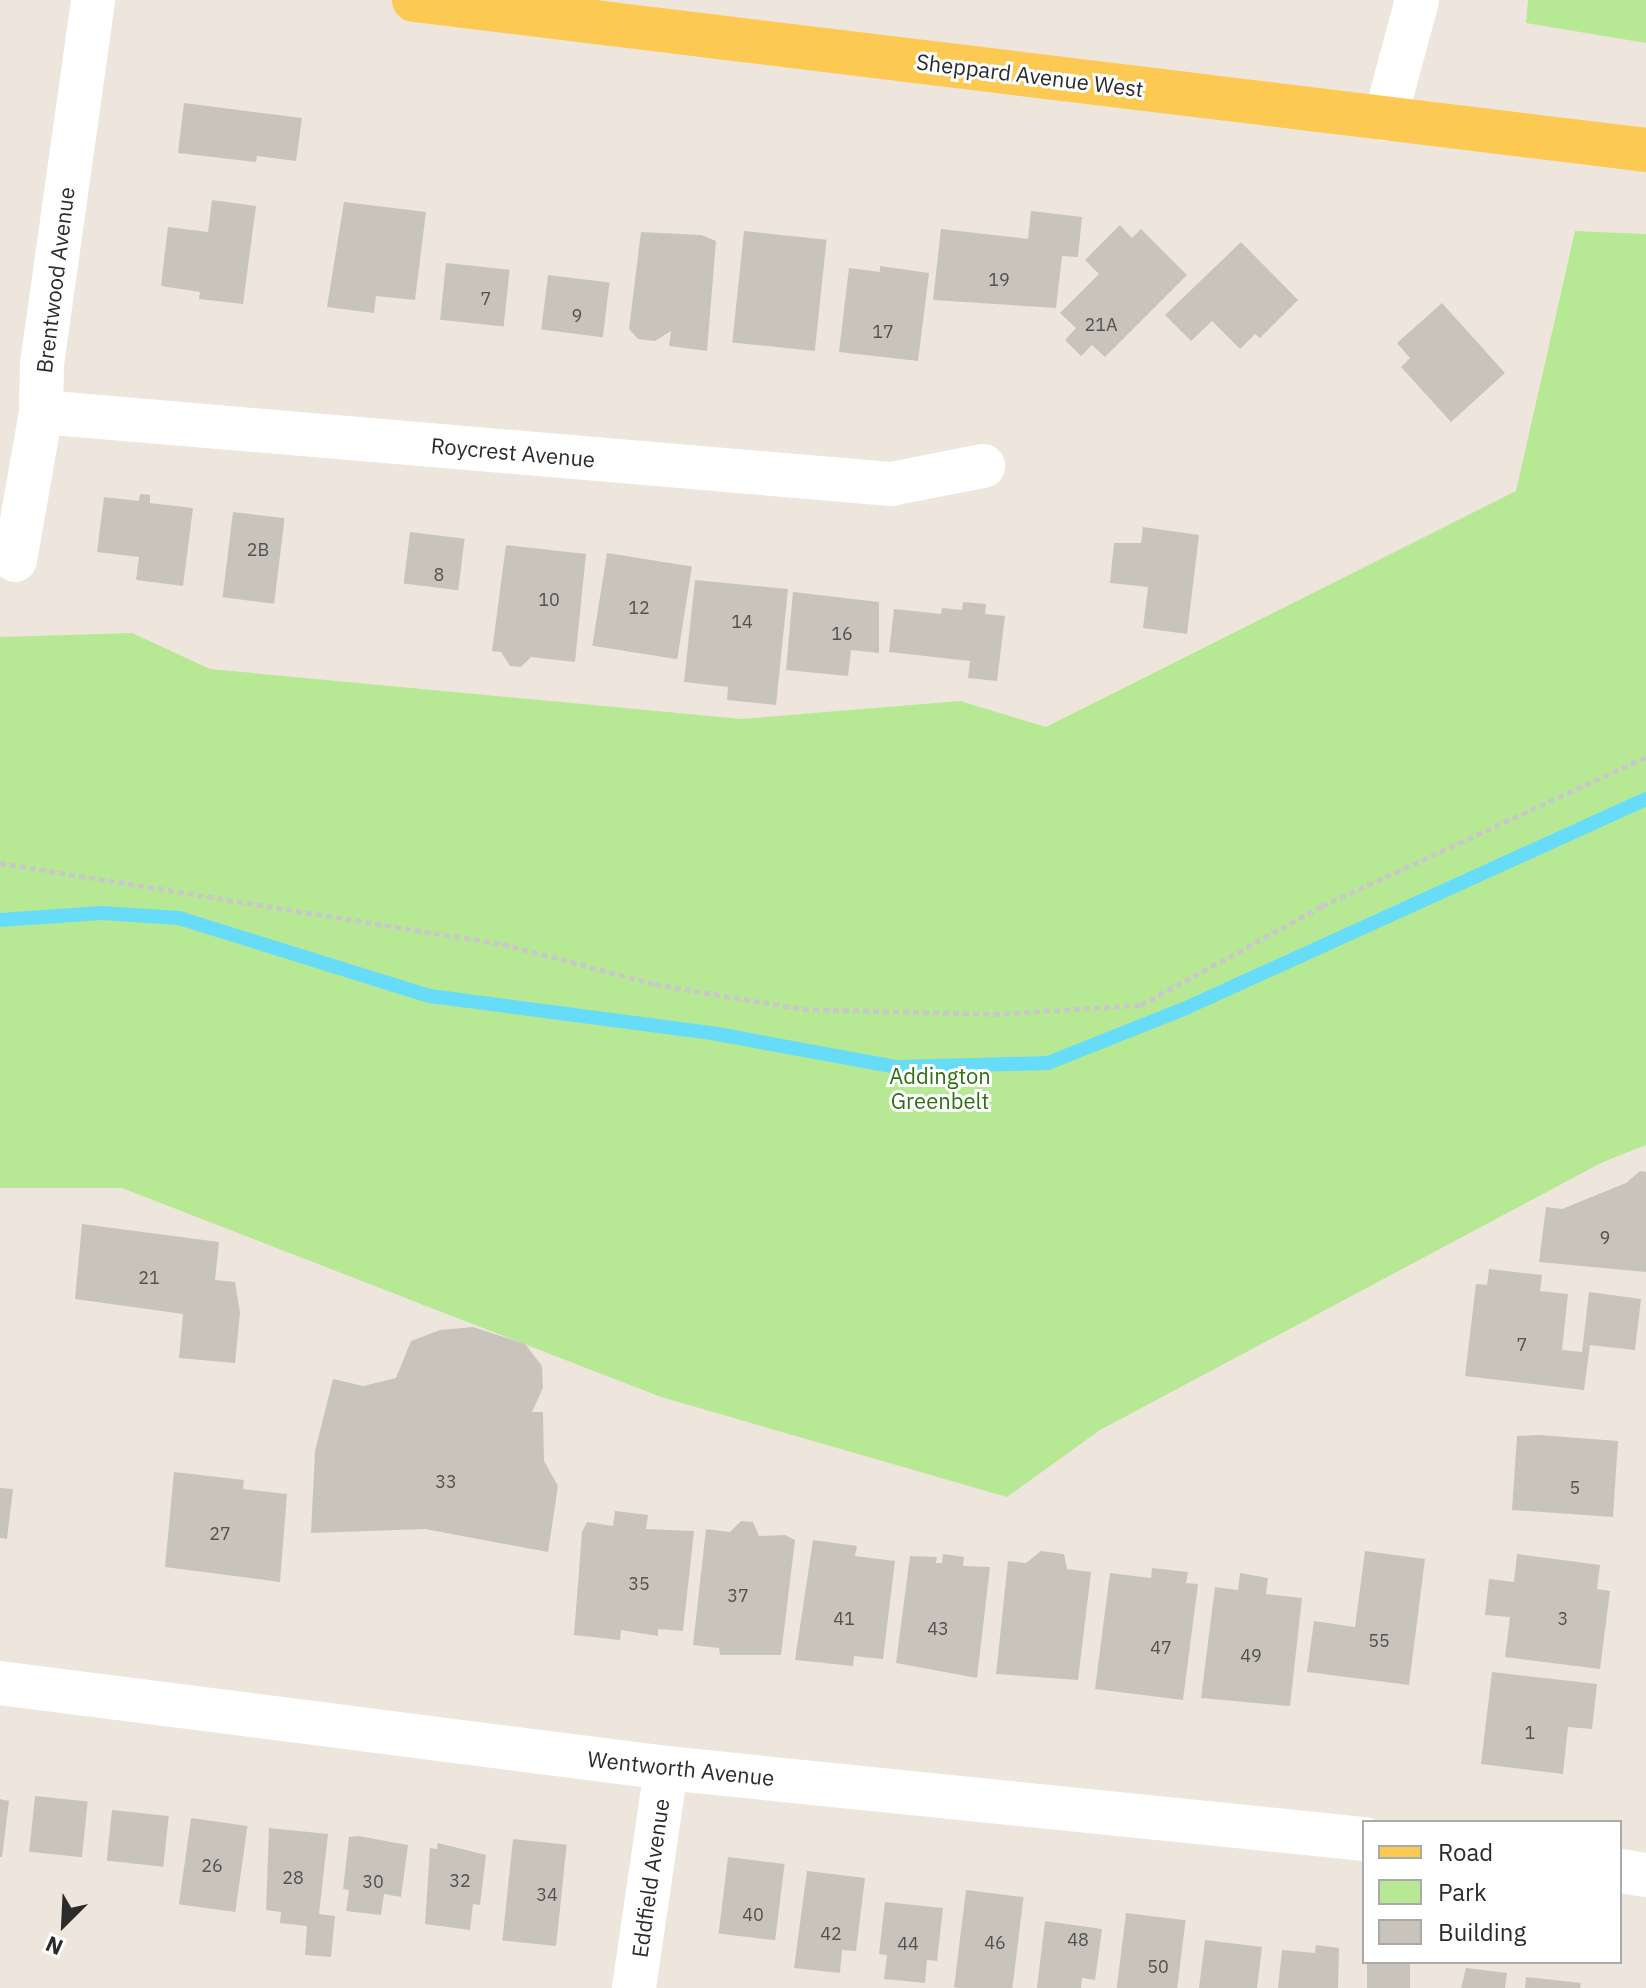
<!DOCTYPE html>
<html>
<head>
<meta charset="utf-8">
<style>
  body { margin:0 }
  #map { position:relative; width:1646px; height:1988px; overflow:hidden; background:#eee5dc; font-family:"IBM Plex Sans",sans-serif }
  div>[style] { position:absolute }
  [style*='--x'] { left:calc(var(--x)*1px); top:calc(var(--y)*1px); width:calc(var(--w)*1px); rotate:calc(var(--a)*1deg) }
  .green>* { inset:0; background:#b7e994 }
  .stream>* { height:14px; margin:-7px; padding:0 7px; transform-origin:7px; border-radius:7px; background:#67dcf9 }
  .building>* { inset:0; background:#c9c4bb; transform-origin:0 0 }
  .path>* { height:5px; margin-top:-2.5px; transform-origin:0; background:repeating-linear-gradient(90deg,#c8c8c8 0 6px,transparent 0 10px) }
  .minor>* { height:44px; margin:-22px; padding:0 22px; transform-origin:22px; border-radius:22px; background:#fff }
  .major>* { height:44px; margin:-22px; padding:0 22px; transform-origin:22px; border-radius:22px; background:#fcc953 }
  span { translate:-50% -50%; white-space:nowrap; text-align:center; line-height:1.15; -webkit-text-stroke:6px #fff; paint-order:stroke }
  .number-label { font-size:18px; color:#52514f }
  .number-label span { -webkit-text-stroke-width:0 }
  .street-label { font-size:22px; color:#2b2b2b }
  .park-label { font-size:22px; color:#2d7014 }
  .legend { position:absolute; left:1362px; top:1820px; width:260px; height:144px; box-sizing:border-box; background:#fff; border:2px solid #aaa; margin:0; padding:10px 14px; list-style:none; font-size:24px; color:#2b2b2b }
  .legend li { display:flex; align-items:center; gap:16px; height:40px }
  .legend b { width:40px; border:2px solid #aaa }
  .north { position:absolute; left:24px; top:1884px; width:80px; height:80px; -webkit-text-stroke:6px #fff; paint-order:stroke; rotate:204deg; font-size:22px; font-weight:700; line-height:32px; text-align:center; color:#2b2b2b }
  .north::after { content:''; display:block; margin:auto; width:28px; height:36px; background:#2b2b2b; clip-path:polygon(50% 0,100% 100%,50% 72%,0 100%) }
</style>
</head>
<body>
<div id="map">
  <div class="green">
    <i style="clip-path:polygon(1528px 0,1646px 0,1646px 43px,1526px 23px)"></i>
    <i style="clip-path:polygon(1575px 231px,1646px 234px,1646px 1145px,1603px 1162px,1100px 1430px,1007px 1497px,661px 1397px,122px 1188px,0 1188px,0 637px,132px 633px,210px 669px,742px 719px,960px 701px,1046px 727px,1516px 491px)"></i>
  </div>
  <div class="stream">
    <i style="--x:0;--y:920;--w:102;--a:-3.9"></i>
    <i style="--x:102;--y:913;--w:77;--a:3.7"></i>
    <i style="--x:179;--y:918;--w:263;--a:17.3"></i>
    <i style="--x:430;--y:996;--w:290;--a:7.5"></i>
    <i style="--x:717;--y:1034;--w:183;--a:10.4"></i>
    <i style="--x:897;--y:1067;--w:151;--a:-1.5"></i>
    <i style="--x:1048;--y:1063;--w:149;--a:-21.7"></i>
    <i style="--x:1186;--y:1008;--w:505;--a:-24.43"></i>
  </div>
  <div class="building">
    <i style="clip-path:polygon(184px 103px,302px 118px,296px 161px,257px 156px,256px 162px,178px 153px)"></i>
    <i style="clip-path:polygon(212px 200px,256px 206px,243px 304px,199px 299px,200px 292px,161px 286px,168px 227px,208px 232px)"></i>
    <i style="clip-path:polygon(344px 202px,426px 212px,415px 300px,376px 296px,374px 313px,327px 307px)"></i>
    <i style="clip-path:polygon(1031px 211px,1082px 217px,1078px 257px,1062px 256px,1056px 308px,933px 300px,941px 229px,1028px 239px)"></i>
    <i style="clip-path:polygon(1120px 225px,1132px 238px,1141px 229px,1187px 275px,1105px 357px,1092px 345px,1081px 356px,1065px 340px,1076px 328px,1060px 313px,1099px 274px,1085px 260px)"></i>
    <i style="left:744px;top:231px;width:83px;height:112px;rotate:6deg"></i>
    <i style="clip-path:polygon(641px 232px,701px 235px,716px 241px,707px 351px,669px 346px,671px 331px,655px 341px,638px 339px,629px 329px)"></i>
    <i style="clip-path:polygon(1241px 242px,1298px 300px,1260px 338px,1255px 334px,1240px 349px,1212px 321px,1191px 341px,1165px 315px)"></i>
    <i style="left:446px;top:263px;width:64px;height:57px;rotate:6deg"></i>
    <i style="clip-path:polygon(880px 266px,929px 273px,918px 361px,839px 352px,849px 268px,880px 272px)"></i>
    <i style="left:548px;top:275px;width:62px;height:55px;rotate:7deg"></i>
    <i style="clip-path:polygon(1442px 303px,1505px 373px,1451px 422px,1401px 367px,1410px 358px,1397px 343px)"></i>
    <i style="clip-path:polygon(140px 494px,150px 495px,150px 503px,193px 508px,183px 586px,136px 580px,139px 557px,97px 552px,104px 497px,139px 501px)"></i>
    <i style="left:233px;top:512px;width:52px;height:86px;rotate:7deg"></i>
    <i style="clip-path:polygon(1143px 527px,1199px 535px,1187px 634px,1143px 628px,1148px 587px,1110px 583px,1114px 543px,1141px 543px)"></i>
    <i style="left:410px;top:532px;width:55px;height:52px;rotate:7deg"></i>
    <i style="clip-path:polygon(506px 545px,586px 554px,575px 662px,531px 657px,521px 667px,510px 666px,501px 652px,492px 651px)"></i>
    <i style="left:607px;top:553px;width:86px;height:94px;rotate:9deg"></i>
    <i style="clip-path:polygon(695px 580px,788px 589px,776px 705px,727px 700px,728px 687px,684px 682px)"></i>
    <i style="clip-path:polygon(793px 592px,879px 602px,879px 653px,851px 650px,848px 676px,786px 670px)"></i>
    <i style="clip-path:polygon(963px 602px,986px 604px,985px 614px,1005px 616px,997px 681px,968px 678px,970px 661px,889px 652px,894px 609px,941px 614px,942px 608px,962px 610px)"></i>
    <i style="clip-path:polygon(1640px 1171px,1646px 1172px,1646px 1272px,1539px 1262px,1546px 1207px,1562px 1209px,1626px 1183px)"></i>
    <i style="clip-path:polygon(82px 1224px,219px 1242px,215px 1280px,235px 1282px,240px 1313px,235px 1363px,179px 1358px,183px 1314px,75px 1299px)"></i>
    <i style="clip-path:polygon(1489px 1269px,1542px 1275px,1540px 1291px,1568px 1294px,1562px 1350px,1582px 1352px,1589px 1292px,1641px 1299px,1635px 1350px,1590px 1345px,1584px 1390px,1465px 1376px,1476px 1284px,1487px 1285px)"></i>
    <i style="clip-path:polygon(473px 1327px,525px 1344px,542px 1366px,543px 1388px,532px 1412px,543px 1412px,544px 1461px,558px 1486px,548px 1552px,425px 1529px,311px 1533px,315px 1451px,333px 1379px,363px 1386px,396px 1378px,411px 1341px,440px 1330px)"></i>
    <i style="clip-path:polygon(1539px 1435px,1618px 1441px,1613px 1517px,1512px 1510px,1517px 1436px)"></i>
    <i style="clip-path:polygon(174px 1472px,244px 1480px,243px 1489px,287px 1494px,280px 1582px,165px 1567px)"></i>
    <i style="clip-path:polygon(0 1488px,13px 1489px,7px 1539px,0 1538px)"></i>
    <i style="clip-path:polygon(615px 1511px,648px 1515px,646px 1529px,694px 1531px,683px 1631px,658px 1629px,658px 1636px,621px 1630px,620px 1640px,574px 1635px,582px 1532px,587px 1522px,613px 1526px)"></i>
    <i style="clip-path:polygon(741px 1521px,753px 1522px,759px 1536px,785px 1535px,795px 1540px,781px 1655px,720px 1655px,719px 1648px,693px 1645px,706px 1529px,730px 1532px)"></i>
    <i style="clip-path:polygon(813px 1540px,857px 1546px,855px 1556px,895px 1561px,883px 1659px,854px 1656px,853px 1666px,795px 1660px)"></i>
    <i style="clip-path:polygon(1041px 1551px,1064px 1554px,1067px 1569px,1091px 1572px,1078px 1680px,996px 1674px,1008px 1561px,1026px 1563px)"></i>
    <i style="clip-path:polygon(1365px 1551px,1425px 1559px,1409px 1685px,1307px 1672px,1314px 1621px,1355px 1627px)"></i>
    <i style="clip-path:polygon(943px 1554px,964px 1557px,963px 1566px,990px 1567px,977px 1678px,896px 1663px,910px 1556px,937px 1557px,936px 1563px,942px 1563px)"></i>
    <i style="clip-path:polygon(1517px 1554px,1600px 1565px,1597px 1589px,1610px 1591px,1600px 1669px,1505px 1657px,1510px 1617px,1485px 1615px,1489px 1579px,1514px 1582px)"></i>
    <i style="clip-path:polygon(1152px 1568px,1188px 1572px,1186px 1583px,1198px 1584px,1183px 1700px,1095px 1689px,1110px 1573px,1151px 1578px)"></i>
    <i style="clip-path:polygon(1240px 1573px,1268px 1578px,1266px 1594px,1302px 1598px,1290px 1706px,1201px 1698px,1215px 1587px,1238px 1590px)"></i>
    <i style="clip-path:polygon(1492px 1672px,1597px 1684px,1592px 1729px,1568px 1727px,1563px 1774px,1481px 1764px)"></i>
    <i style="left:35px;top:1796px;width:53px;height:56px;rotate:6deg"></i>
    <i style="clip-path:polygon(0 1799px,9px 1801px,2px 1857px,0 1857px)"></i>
    <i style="left:112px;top:1810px;width:57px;height:51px;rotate:6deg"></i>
    <i style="left:191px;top:1818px;width:57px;height:87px;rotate:8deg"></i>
    <i style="clip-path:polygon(269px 1828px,328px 1834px,319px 1914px,335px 1916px,331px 1957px,305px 1955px,307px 1926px,280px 1923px,281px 1912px,266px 1910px)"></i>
    <i style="clip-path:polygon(358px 1836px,408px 1845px,401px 1897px,384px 1894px,381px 1915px,346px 1911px,349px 1890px,343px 1889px,349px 1837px)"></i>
    <i style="left:513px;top:1839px;width:54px;height:102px;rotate:6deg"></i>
    <i style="clip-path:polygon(438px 1843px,486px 1855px,480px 1905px,473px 1904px,470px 1930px,425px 1924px,430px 1848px,437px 1849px)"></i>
    <i style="left:728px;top:1857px;width:57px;height:77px;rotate:7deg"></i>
    <i style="clip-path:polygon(807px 1871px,865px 1878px,856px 1951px,842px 1950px,840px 1973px,794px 1968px)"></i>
    <i style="left:966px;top:1890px;width:58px;height:98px;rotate:7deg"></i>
    <i style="clip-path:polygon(885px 1902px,943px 1908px,937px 1961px,927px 1960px,925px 1983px,884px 1979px,887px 1955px,879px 1954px)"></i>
    <i style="left:1126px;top:1913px;width:60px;height:76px;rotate:7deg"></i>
    <i style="clip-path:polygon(1045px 1921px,1102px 1929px,1095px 1980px,1082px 1978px,1081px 1988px,1037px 1988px)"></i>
    <i style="clip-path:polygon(1205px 1940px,1262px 1947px,1257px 1988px,1199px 1988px)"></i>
    <i style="clip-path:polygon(1316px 1945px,1339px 1948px,1338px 1988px,1278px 1988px,1282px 1950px,1315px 1953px)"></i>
    <i style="left:1367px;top:1962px;width:43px;height:26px"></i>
    <i style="clip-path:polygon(1466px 1968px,1507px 1973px,1505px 1988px,1461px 1988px)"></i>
    <i style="clip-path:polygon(1526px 1977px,1581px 1983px,1580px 1988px,1525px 1988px)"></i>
  </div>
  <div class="path">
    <i style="--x:0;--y:863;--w:509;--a:9.15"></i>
    <i style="--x:503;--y:944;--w:157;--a:14.7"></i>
    <i style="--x:655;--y:984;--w:150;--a:9.6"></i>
    <i style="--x:803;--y:1009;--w:191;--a:1.5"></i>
    <i style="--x:994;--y:1014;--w:147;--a:-3.5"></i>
    <i style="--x:1141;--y:1005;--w:206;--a:-28.7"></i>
    <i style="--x:1322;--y:906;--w:357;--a:-24.7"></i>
  </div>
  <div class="minor">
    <i style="--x:1385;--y:119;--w:123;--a:-74.9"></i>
    <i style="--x:41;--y:412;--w:853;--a:4.84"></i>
    <i style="--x:891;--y:484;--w:94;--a:-11.1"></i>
    <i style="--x:15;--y:560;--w:150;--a:-80"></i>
    <i style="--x:41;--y:412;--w:48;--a:-88.8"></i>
    <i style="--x:42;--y:364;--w:368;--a:-82"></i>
    <i style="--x:0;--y:1683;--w:671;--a:7.27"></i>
    <i style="--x:666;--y:1768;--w:702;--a:5.81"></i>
    <i style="--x:1620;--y:1871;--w:26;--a:9"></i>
    <i style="--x:634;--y:1988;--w:222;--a:-81.7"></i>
  </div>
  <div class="major">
    <i style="--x:414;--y:0;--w:1241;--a:6.94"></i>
  </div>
  <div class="number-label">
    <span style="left:999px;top:280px">19</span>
    <span style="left:486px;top:299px">7</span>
    <span style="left:577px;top:316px">9</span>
    <span style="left:1101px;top:325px">21A</span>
    <span style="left:883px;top:332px">17</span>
    <span style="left:258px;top:550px">2B</span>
    <span style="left:439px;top:575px">8</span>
    <span style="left:549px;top:600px">10</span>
    <span style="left:639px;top:608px">12</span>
    <span style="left:742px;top:622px">14</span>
    <span style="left:842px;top:634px">16</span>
    <span style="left:1605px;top:1238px">9</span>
    <span style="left:149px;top:1278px">21</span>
    <span style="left:1522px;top:1345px">7</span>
    <span style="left:446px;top:1482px">33</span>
    <span style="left:1575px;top:1488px">5</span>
    <span style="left:220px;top:1534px">27</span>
    <span style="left:639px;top:1584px">35</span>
    <span style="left:738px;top:1596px">37</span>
    <span style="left:844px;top:1619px">41</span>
    <span style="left:1563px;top:1619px">3</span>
    <span style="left:938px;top:1629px">43</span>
    <span style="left:1379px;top:1641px">55</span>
    <span style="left:1161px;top:1648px">47</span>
    <span style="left:1251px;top:1656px">49</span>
    <span style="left:1530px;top:1733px">1</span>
    <span style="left:212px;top:1866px">26</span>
    <span style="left:293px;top:1878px">28</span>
    <span style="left:460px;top:1881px">32</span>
    <span style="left:373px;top:1882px">30</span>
    <span style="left:547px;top:1895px">34</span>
    <span style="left:753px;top:1915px">40</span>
    <span style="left:831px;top:1934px">42</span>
    <span style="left:1078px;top:1940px">48</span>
    <span style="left:995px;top:1943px">46</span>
    <span style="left:908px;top:1944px">44</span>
    <span style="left:1158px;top:1967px">50</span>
  </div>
  <div class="street-label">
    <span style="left:1030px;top:75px;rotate:7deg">Sheppard Avenue West</span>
    <span style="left:55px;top:280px;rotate:-83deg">Brentwood Avenue</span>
    <span style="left:513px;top:452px;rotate:5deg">Roycrest Avenue</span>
    <span style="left:681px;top:1768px;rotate:6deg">Wentworth Avenue</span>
    <span style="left:650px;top:1878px;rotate:-82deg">Eddfield Avenue</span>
  </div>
  <div class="park-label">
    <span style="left:940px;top:1088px">Addington<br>Greenbelt</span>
  </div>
  <ul class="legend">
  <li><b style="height:10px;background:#fcc953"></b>Road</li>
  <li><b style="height:22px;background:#b7e994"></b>Park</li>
  <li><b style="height:22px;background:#c9c4bb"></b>Building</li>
  </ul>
  <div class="north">N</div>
</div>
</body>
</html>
